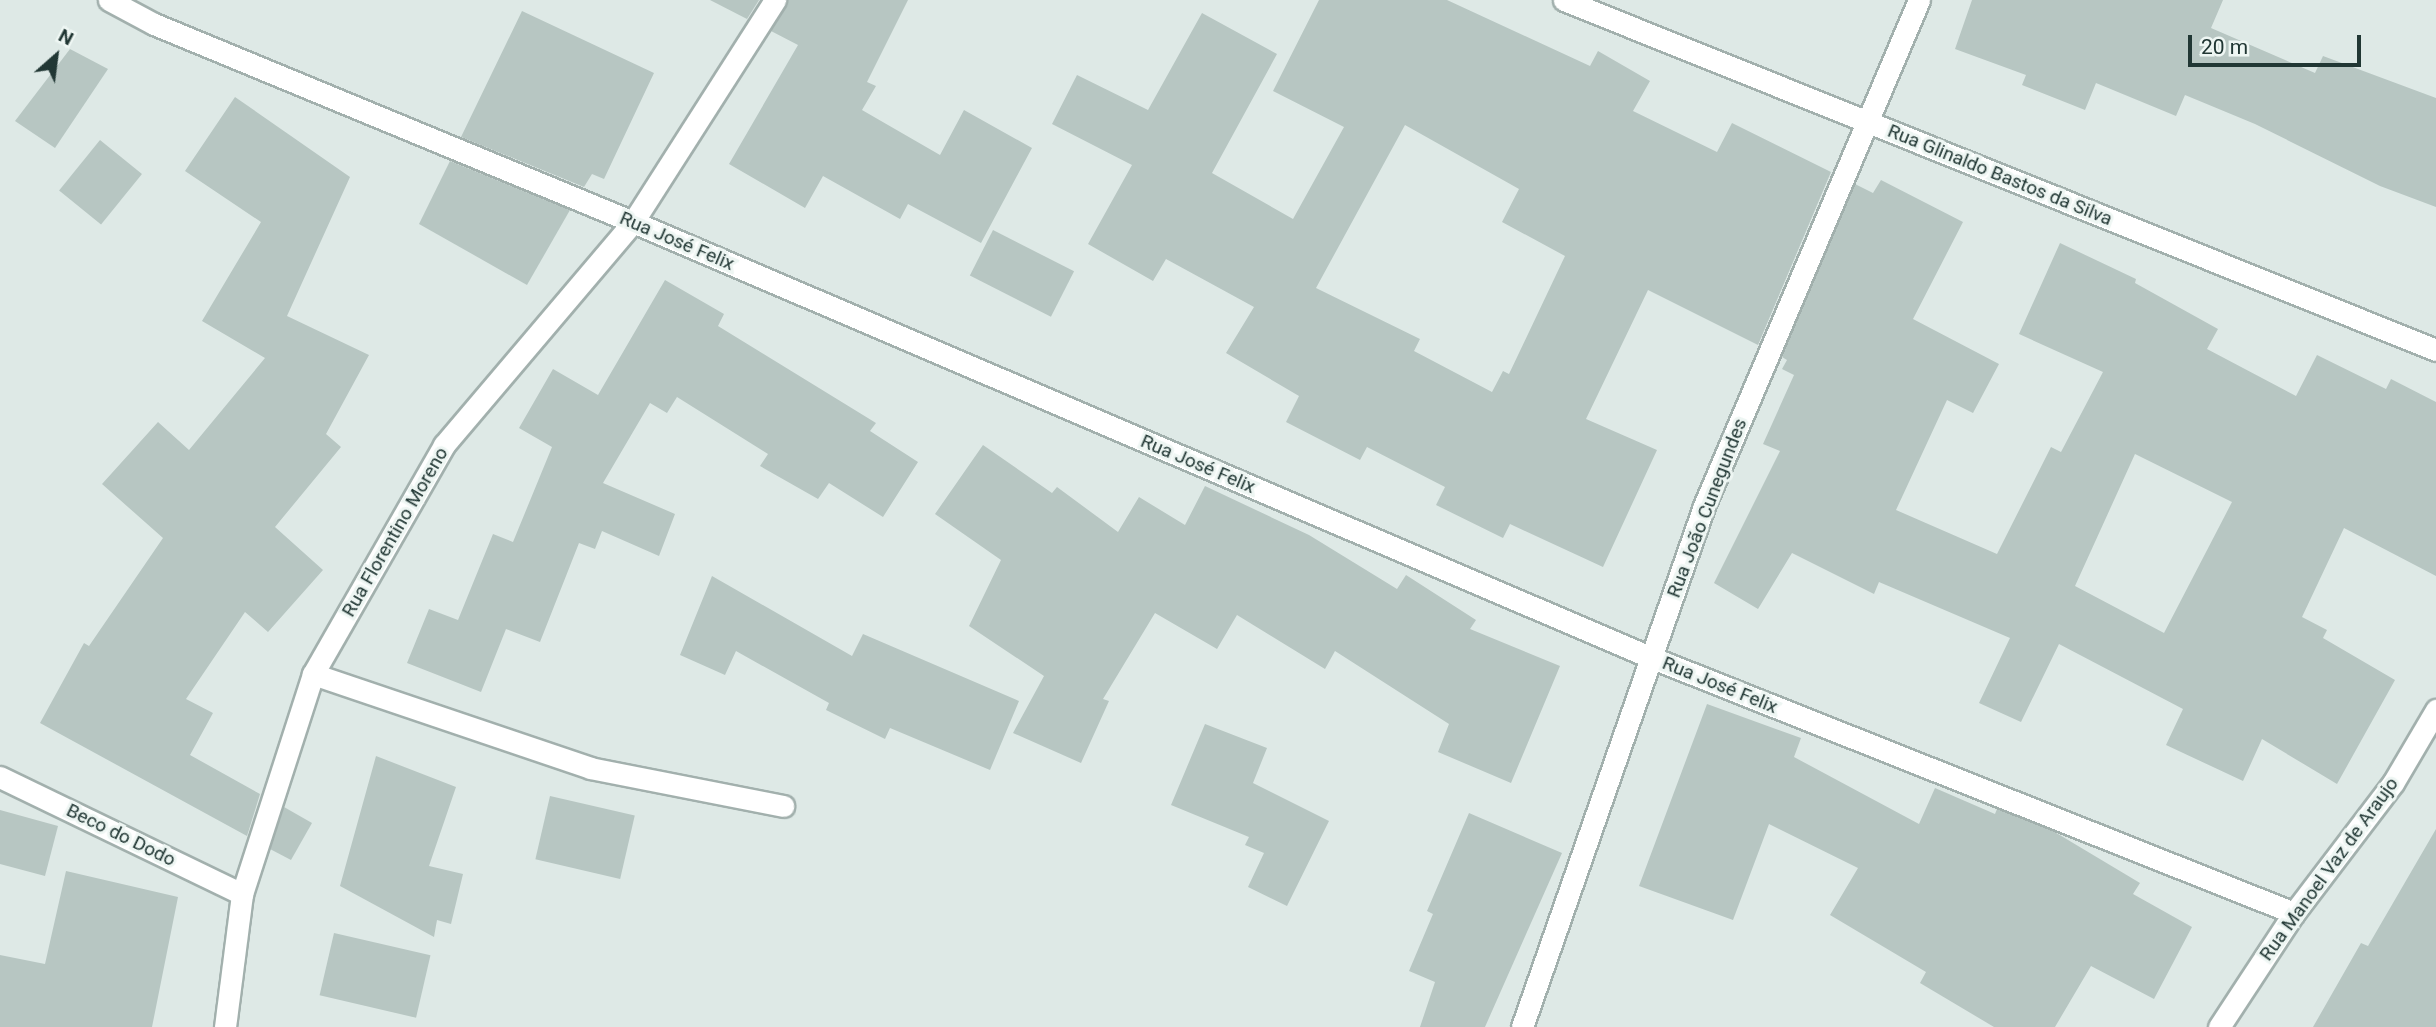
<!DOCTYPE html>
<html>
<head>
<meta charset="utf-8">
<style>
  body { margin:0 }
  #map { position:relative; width:2436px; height:1027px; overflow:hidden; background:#dee9e6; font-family:Roboto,sans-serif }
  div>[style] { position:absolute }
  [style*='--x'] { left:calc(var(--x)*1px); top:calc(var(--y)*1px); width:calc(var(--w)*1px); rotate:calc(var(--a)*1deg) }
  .building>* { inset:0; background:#b7c6c2; transform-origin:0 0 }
  .roads { filter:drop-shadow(2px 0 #a2b0ad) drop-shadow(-2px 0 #a2b0ad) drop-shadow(0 2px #a2b0ad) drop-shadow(0 -2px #a2b0ad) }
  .minor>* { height:21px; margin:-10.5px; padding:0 10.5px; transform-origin:10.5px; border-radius:10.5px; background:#fff }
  span { translate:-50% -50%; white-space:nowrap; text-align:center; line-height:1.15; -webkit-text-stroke:6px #eef6f3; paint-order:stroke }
  .street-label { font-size:19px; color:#213734 }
  .north { position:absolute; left:21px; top:21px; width:70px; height:70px; -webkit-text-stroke:5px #eef6f3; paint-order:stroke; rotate:28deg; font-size:19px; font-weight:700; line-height:28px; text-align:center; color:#213734 }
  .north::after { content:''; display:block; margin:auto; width:24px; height:32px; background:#213734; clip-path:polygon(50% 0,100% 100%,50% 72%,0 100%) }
  .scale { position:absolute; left:2188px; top:35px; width:173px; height:32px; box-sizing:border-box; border:4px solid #213734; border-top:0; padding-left:9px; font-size:21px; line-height:24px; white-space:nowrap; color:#213734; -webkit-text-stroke:5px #eef6f3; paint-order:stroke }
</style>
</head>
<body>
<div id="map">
  <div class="building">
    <i style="clip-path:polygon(710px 0,759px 0,747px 19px)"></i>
    <i style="clip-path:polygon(788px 0,908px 0,867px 82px,876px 86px,862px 110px,940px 155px,964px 110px,1032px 148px,981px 243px,908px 204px,900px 219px,823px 176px,805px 208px,729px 164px,798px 45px,771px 31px)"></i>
    <i style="clip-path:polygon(evenodd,1319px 0,1447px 0,1590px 66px,1598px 51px,1650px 81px,1633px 111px,1717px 152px,1732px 123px,1831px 172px,1758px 345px,1648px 290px,1586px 419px,1657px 450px,1603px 567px,1510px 524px,1503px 538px,1436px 505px,1445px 487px,1367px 447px,1360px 460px,1286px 422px,1299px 396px,1226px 353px,1254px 307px,1166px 259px,1153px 281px,1088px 244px,1132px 165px,1052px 124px,1077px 75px,1148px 110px,1202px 13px,1277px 54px,1212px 173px,1293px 219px,1344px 127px,1273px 91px,1319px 0,1405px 125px,1519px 189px,1502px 222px,1565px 256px,1509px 374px,1503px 371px,1492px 392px,1414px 351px,1420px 339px,1316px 288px,1405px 125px)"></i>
    <i style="clip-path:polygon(1972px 0,2223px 0,2211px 28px,2315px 73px,2323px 56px,2436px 98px,2436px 207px,2380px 186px,2255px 124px,2185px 95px,2176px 116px,2096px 83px,2085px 110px,2022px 85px,2026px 75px,1955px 49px)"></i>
    <i style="clip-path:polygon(522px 11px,654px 73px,604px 179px,592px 174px,584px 187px,461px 137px)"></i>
    <i style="clip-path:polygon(70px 49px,108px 69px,55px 148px,15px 121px)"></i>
    <i style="clip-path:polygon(235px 97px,350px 177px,287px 316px,369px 355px,326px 434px,341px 447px,275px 527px,323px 570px,268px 632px,245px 612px,186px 699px,213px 713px,190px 755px,260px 794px,247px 836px,40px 723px,84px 643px,89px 646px,163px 538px,102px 484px,158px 422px,189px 450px,265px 358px,202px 321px,261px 222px,185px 171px)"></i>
    <i style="left:100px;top:140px;width:54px;height:65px;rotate:39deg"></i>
    <i style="clip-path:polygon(450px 161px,570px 210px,527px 285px,419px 224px)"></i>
    <i style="clip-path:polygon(evenodd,1881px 180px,1963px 222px,1913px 319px,1999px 364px,1973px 413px,1947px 400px,1896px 510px,1997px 554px,2051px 447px,2061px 452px,2103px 372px,2019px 334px,2060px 243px,2136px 279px,2135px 283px,2218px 329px,2207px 349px,2296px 396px,2317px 355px,2386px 389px,2391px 379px,2436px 402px,2436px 576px,2344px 528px,2302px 617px,2327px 630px,2323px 638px,2395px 680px,2337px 784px,2262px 739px,2243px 781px,2166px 745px,2183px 709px,2059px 644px,2021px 722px,1979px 703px,2010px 638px,1879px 582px,1874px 594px,1792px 553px,1758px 609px,1714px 583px,1780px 451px,1763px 444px,1794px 375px,1782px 369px,1787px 360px,1782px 357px,1855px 184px,1873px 193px,1881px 180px,2135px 454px,2232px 502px,2164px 633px,2075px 586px,2135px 454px)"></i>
    <i style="left:993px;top:230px;width:91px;height:51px;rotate:27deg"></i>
    <i style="clip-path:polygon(665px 280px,724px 314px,718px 326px,876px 423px,870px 431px,918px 462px,883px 517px,829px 483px,818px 499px,760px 466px,768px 454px,677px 397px,667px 413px,650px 403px,603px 483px,675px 514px,659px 556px,602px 531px,595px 549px,579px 543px,540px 642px,506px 629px,481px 692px,407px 663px,429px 609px,458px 620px,493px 534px,513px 542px,552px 447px,519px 428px,553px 369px,598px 395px)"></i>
    <i style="clip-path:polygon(983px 445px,1052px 493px,1057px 487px,1118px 532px,1139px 497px,1185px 525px,1205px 486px,1309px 535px,1397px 589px,1406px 575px,1476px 620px,1470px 629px,1560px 666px,1511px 783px,1438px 752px,1449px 724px,1335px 651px,1325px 669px,1237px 615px,1217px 649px,1155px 613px,1103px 699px,1109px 701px,1081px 763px,1013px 733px,1044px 676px,969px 626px,1001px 560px,935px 514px)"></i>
    <i style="clip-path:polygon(712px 576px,852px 656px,863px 634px,1019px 701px,990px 770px,890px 728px,885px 739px,826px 710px,829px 703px,736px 651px,725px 675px,680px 655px)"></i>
    <i style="clip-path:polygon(1707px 704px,1801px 738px,1794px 757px,1919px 824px,1935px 788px,1995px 814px,1997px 809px,2053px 831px,2140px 883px,2133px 894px,2192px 927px,2154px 999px,2091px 966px,2055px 1027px,1994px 1027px,1920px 983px,1926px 972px,1830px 915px,1858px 868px,1769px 824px,1733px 920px,1639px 886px)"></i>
    <i style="clip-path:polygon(1205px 724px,1267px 748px,1253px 783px,1329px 821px,1287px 906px,1248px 887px,1264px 853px,1245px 845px,1249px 837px,1171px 805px)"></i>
    <i style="clip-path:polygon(376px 756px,456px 787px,429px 866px,463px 874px,451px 924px,437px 920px,434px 937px,340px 886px)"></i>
    <i style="left:550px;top:796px;width:87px;height:65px;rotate:13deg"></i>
    <i style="clip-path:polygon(284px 807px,312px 823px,291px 860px,270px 849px)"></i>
    <i style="clip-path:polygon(0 810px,58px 826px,45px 876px,0 864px)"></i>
    <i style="clip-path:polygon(1469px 813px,1562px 853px,1485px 1027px,1420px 1027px,1435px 982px,1409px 971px,1433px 914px,1427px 911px)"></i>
    <i style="clip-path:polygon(2436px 829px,2436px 1027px,2313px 1027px,2361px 943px,2368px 946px)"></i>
    <i style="clip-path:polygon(66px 871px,178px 897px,152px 1027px,0 1027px,0 955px,45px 964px)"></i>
    <i style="left:334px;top:933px;width:99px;height:64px;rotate:13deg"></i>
  </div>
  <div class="roads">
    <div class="minor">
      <i style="--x:109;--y:0;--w:51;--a:28.1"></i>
      <i style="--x:154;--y:24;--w:518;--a:22.46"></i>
      <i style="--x:633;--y:222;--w:1106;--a:23.16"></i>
      <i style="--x:1650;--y:657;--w:693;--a:21.68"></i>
      <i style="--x:1564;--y:0;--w:940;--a:21.87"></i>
      <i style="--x:313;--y:674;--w:293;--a:18.7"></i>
      <i style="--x:590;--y:768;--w:197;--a:11.1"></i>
      <i style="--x:0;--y:777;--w:269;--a:25.8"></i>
      <i style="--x:225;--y:1027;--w:134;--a:-82.7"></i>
      <i style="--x:242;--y:894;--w:231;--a:-72.1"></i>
      <i style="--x:313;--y:674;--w:264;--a:-60.2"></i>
      <i style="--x:444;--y:445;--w:292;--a:-49.7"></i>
      <i style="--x:633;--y:222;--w:264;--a:-57.4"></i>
      <i style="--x:1522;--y:1027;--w:552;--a:-70.74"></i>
      <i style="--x:1704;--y:506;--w:550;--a:-66.98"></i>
      <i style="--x:2219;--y:1027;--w:136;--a:-56.7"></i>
      <i style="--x:2294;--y:913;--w:163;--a:-52.7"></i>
      <i style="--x:2393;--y:783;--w:85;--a:-59.5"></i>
    </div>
  </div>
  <div class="street-label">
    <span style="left:2000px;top:175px;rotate:22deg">Rua Glinaldo Bastos da Silva</span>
    <span style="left:677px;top:241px;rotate:23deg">Rua José Felix</span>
    <span style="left:1198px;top:464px;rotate:23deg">Rua José Felix</span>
    <span style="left:1707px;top:508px;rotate:-69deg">Rua João Cunegundes</span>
    <span style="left:395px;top:532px;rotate:-60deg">Rua Florentino Moreno</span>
    <span style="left:1720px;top:685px;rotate:22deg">Rua José Felix</span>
    <span style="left:121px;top:835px;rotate:26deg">Beco do Dodo</span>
    <span style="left:2329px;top:869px;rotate:-54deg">Rua Manoel Vaz de Araujo</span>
  </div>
  <div class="north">N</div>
  <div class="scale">20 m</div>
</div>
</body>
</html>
